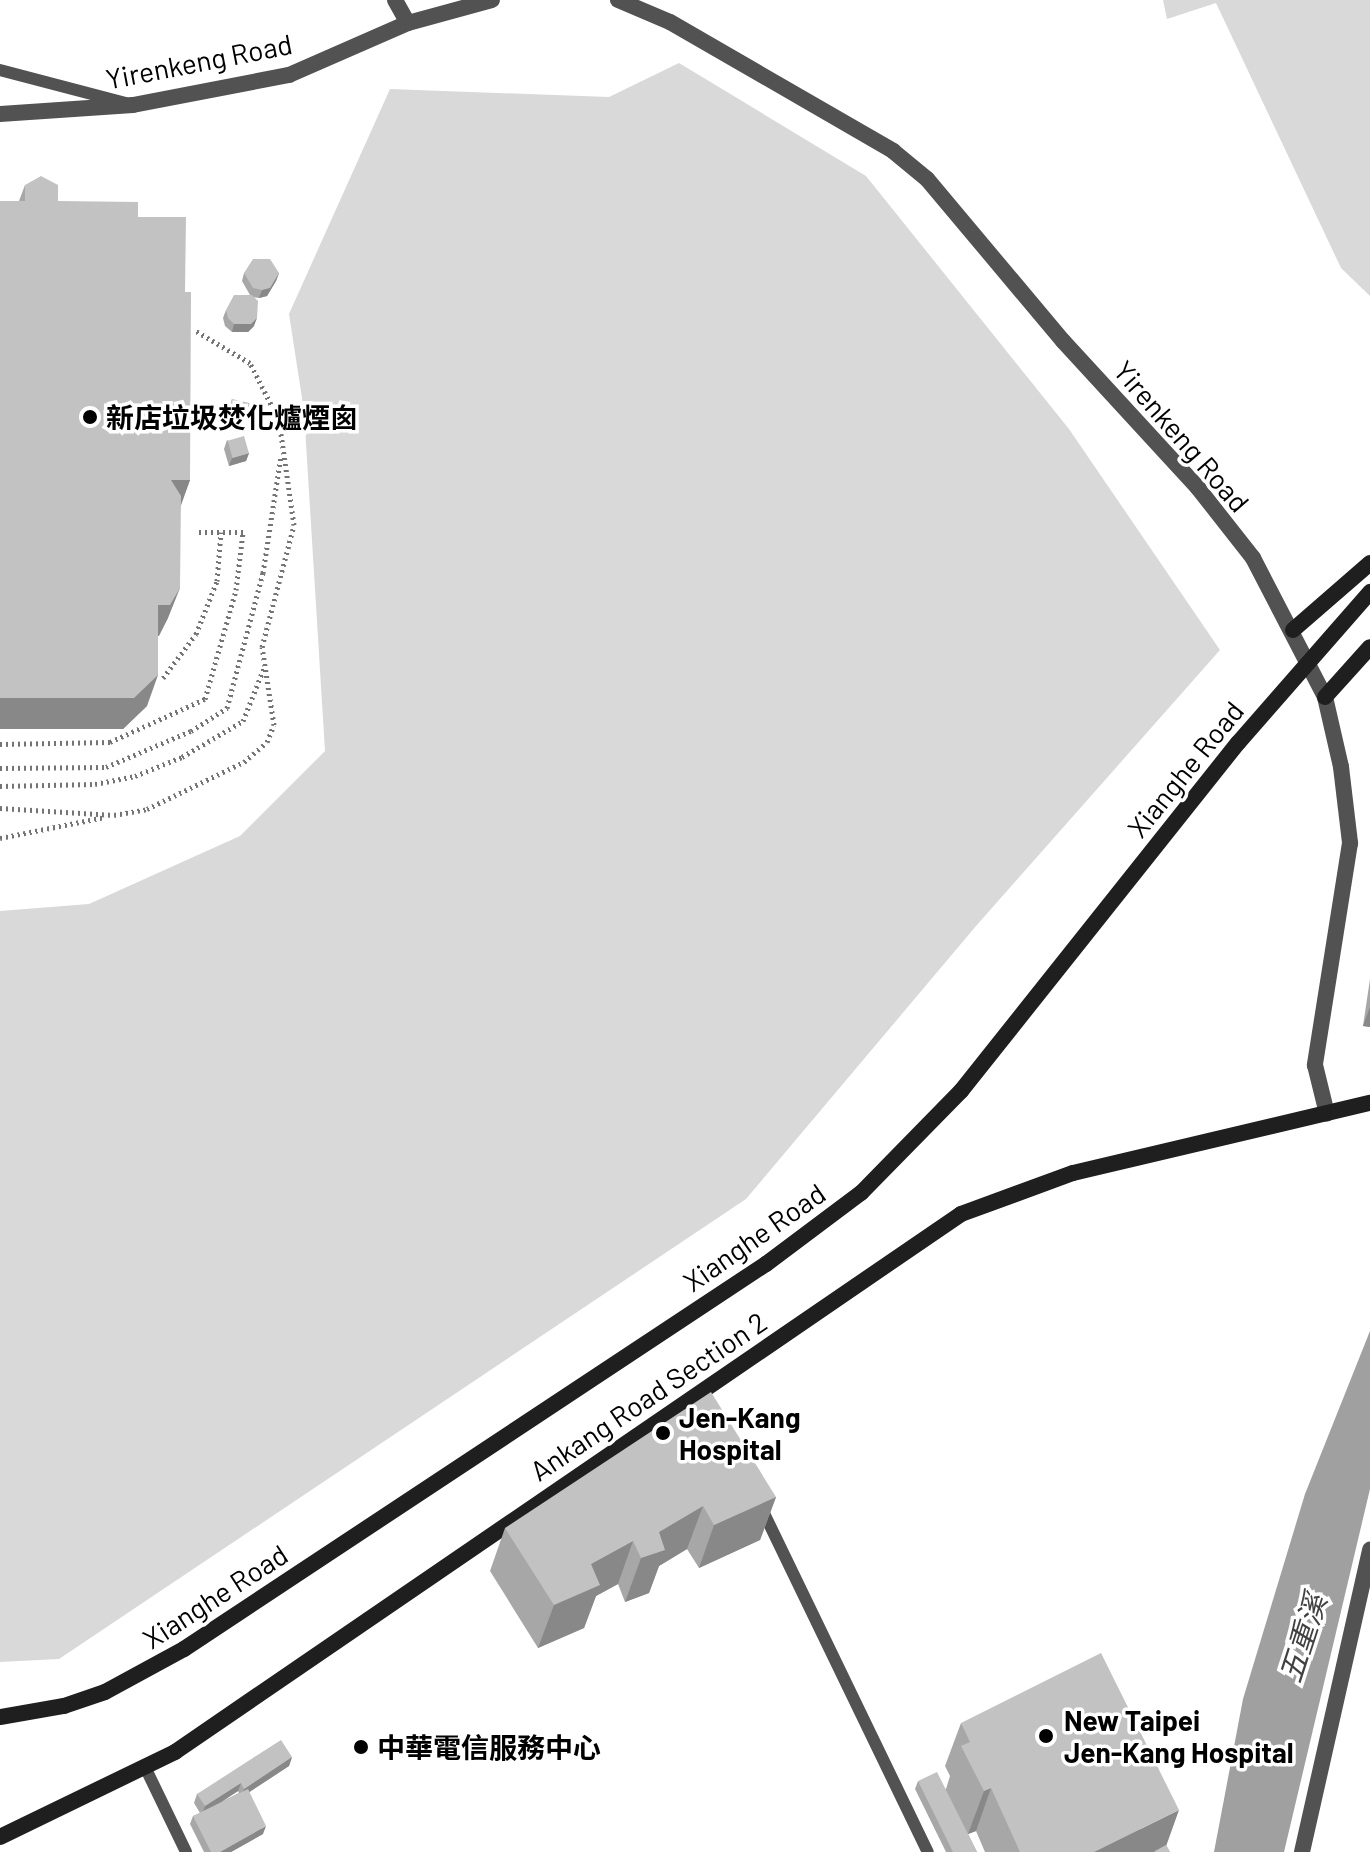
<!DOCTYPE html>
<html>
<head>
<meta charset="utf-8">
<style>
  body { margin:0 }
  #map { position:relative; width:1370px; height:1852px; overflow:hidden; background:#fff; font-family:Barlow,"Noto Sans TC",sans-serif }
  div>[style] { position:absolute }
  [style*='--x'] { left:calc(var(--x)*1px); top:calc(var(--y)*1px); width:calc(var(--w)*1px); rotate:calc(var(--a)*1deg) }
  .green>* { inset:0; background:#d9d9d9 }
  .water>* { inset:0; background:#a0a0a0 }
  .path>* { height:5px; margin-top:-2.5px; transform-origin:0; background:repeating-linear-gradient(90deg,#747474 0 2px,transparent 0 6px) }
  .service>* { height:12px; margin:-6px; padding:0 6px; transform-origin:6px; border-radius:6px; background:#525252 }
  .minor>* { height:16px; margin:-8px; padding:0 8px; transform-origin:8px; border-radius:8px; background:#525252 }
  .secondary>* { height:16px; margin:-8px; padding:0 8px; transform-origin:8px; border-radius:8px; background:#1f1f1f }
  .secondary-bridge>* { height:16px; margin:-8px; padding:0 8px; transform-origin:8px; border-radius:8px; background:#1f1f1f }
  .wall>* { inset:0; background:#a7a7a7 }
  .shaded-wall>* { inset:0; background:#888 }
  .building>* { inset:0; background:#c2c2c2; transform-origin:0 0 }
  .dots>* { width:22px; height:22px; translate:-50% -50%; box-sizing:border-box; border:4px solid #fff; border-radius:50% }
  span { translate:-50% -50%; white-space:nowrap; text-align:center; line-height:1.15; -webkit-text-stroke:7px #fff; paint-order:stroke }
  .street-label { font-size:28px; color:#000 }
  .poi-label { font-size:28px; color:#000; font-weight:700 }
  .left { translate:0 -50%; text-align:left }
  .water-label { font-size:30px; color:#414141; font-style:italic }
</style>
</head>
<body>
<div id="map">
  <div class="green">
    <i style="clip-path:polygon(1163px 0,1370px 0,1370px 296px,1341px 268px,1216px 3px,1167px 19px)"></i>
    <i style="clip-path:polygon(679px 63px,866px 176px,1069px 429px,1220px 650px,976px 926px,746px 1199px,59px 1659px,0 1662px,0 911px,89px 904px,240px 836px,325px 751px,304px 411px,289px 314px,390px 89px,609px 97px)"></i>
  </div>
  <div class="water">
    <i style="clip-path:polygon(1370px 1331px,1370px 1489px,1284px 1852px,1214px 1852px,1243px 1699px,1305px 1494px)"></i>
  </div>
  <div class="path">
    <i style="--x:163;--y:678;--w:55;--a:-53.1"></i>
    <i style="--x:196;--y:634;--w:57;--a:-68.4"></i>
    <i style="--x:217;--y:581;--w:49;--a:-85.3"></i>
    <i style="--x:0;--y:744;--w:110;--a:-1"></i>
    <i style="--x:110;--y:742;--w:104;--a:-24.4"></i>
    <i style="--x:205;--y:699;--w:113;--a:-74.1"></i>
    <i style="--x:236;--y:590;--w:58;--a:-83.1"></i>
    <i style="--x:243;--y:532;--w:48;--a:180"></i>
    <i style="--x:0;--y:768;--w:106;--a:-0.5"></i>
    <i style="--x:106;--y:767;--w:92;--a:-23"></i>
    <i style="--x:191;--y:731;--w:43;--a:-32.6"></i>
    <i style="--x:227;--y:708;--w:140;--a:-75.1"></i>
    <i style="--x:263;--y:573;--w:119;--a:-81.3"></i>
    <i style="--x:0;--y:786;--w:95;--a:-1.2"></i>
    <i style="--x:95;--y:784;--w:41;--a:-11.3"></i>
    <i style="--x:135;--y:776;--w:51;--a:-22"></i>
    <i style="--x:182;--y:757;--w:71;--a:-30.5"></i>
    <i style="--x:243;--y:721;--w:57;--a:-68.4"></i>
    <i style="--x:0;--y:808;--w:114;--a:3.5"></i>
    <i style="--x:114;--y:815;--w:34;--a:-10"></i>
    <i style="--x:147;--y:809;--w:108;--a:-25.9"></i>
    <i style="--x:244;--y:762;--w:30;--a:-41"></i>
    <i style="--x:267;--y:742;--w:18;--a:-68"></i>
    <i style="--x:274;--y:725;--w:79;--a:-98.7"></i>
    <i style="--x:262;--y:647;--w:126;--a:-75.3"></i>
    <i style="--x:294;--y:525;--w:106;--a:-98.1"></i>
    <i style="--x:279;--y:420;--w:64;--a:-117"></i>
    <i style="--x:250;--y:363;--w:63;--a:-149.3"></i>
    <i style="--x:0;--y:838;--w:107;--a:-11.3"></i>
  </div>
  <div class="service">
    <i style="--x:0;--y:70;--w:130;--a:14.7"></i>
    <i style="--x:761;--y:1507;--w:383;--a:64.2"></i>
    <i style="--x:145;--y:1767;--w:94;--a:64.2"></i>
  </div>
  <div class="minor">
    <i style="--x:395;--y:0;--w:26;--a:61"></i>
    <i style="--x:618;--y:0;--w:56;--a:22.9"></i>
    <i style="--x:670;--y:22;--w:258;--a:30"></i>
    <i style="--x:893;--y:151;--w:44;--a:39.5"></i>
    <i style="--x:927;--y:179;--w:212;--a:50"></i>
    <i style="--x:1063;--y:341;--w:200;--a:47.4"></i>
    <i style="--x:1198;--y:488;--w:89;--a:51.8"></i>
    <i style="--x:1253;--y:558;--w:157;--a:62.6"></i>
    <i style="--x:1325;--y:697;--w:72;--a:77.1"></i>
    <i style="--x:1341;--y:767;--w:77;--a:83.2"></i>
    <i style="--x:1350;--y:843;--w:225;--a:99"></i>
    <i style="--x:1315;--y:1065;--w:50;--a:76.2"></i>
    <i style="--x:0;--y:114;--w:133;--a:-3.9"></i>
    <i style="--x:133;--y:105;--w:159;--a:-10.9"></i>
    <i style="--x:289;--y:75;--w:130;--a:-23.6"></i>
    <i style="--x:408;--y:23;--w:87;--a:-15.3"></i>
    <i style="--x:1302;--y:1852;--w:310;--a:-77.3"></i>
  </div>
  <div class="secondary">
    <i style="--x:1293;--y:630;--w:102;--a:-41"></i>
    <i style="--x:1325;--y:697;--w:67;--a:-48"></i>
    <i style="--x:0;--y:1717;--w:65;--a:-9.8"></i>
    <i style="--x:64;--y:1706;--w:43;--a:-18.9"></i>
    <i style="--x:105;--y:1692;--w:90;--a:-28.6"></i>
    <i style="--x:184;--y:1649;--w:698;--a:-33.49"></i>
    <i style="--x:766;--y:1264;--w:119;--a:-36.8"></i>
    <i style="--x:861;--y:1193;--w:143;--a:-45.6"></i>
    <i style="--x:961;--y:1091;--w:445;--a:-51.5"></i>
    <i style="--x:0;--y:1837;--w:195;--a:-25.9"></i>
    <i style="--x:175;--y:1752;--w:952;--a:-34.39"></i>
    <i style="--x:961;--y:1214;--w:119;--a:-20.1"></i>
    <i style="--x:1073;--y:1173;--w:305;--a:-13.3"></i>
  </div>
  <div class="secondary-bridge">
    <i style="--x:1238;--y:743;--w:201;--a:-48.8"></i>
  </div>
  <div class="wall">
    <i style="clip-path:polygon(25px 185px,58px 201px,138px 217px,185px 292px,190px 480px,180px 506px,168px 618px,158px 636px,147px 706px,123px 729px,19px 201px)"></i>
    <i style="clip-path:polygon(244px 273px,279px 273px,276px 281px,267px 296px,259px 298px,253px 297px,254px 326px,248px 332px,232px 332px,225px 326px,223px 318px,226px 310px,250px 295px,242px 281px)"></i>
    <i style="clip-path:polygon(232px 399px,245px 421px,242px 429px,224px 424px)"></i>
    <i style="clip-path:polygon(227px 440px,249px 453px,246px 461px,229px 466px,224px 449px)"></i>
    <i style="clip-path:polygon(1370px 979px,1370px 1027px,1363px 1026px)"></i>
    <i style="clip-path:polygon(776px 1497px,760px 1540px,699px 1568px,687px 1549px,659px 1566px,649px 1593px,625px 1602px,618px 1584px,596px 1596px,584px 1628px,538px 1648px,490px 1571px,505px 1528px)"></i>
    <i style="clip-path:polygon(961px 1723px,1166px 1845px,1170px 1852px,985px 1852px,976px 1831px,968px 1834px,977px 1852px,946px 1852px,915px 1789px,918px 1781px,946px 1789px,950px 1776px,945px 1766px)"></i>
    <i style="clip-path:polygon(evenodd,292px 1757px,289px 1766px,249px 1792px,263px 1834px,231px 1852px,204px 1852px,190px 1824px,193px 1816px,200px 1813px,194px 1803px,197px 1794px,292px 1757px,238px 1791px,239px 1793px,219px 1803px,238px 1791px)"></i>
  </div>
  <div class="shaded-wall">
    <i style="clip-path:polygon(279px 273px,276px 281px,267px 296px,259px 298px,262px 290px)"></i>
    <i style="clip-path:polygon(257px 318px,254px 326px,248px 332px,232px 332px,234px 324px)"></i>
    <i style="clip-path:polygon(249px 453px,246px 461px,229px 466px,232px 458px)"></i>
    <i style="clip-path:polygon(171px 480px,190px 480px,179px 511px)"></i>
    <i style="clip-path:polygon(180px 588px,168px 618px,159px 636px,147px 636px,158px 605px)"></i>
    <i style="clip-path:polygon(158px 675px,147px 706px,123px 729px,0 729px,0 698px)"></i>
    <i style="clip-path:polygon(1370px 1007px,1370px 1027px,1363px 1026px)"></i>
    <i style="clip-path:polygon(776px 1497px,760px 1540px,699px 1568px,714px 1525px)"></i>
    <i style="clip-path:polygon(703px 1506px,687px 1549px,659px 1566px,649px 1593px,625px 1602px,641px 1558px,659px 1532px)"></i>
    <i style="clip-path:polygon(633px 1541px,618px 1584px,596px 1596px,584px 1628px,538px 1648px,554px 1605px,591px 1564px)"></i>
    <i style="clip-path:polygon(292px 1757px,289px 1766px,242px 1797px,244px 1789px)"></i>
    <i style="clip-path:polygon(241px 1783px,238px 1791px,202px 1815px,205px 1806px)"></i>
    <i style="clip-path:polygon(991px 1788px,976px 1831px,968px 1834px,984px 1791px)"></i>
    <i style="clip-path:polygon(1179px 1810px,1164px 1852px,1155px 1851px,1154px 1852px,1094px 1852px)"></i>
    <i style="clip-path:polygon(266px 1826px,263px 1834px,231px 1852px,220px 1852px)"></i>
  </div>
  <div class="building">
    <i style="clip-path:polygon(41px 176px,58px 185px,58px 201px,138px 202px,138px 217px,186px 217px,185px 292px,191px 292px,190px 480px,171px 480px,181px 496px,180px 588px,170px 605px,158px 605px,158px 675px,134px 698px,0 698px,0 201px,25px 201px,25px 185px)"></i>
    <i style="clip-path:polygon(253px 259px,270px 259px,279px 273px,270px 288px,262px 290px,253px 288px,244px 273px)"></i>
    <i style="clip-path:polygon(234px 295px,252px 295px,258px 301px,257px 318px,251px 324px,234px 324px,228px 318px,226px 310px)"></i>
    <i style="left:232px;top:399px;width:18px;height:18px;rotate:13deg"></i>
    <i style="left:244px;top:436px;width:18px;height:17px;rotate:74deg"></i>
    <i style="clip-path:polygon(711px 1392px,776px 1497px,714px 1525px,703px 1506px,659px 1532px,665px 1550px,641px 1558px,633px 1541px,591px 1564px,600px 1585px,554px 1605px,505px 1528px)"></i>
    <i style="clip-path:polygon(1101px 1653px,1179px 1810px,1094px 1852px,1020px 1852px,991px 1788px,984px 1791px,961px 1746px,970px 1742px,961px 1723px)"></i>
    <i style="clip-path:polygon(281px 1740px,292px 1757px,244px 1789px,241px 1783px,205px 1806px,197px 1794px)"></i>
    <i style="clip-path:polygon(937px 1772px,977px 1852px,953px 1852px,918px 1781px)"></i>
    <i style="clip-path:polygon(248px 1789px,266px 1826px,220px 1852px,211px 1852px,193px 1816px)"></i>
    <i style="clip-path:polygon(1166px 1845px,1170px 1852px,1155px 1852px,1155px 1851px)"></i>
  </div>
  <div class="dots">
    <i style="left:90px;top:417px;background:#000"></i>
    <i style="left:663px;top:1433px;background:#000"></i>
    <i style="left:1046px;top:1736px;background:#000"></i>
    <i style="left:361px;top:1747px;background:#000"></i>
  </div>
  <div class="street-label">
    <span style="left:199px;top:61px;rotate:-11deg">Yirenkeng Road</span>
    <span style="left:1182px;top:436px;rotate:49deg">Yirenkeng Road</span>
    <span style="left:1185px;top:769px;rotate:-51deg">Xianghe Road</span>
    <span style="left:754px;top:1237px;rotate:-35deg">Xianghe Road</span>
    <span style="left:648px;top:1396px;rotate:-34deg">Ankang Road Section 2</span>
    <span style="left:215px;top:1596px;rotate:-33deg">Xianghe Road</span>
  </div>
  <div class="poi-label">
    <span class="left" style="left:106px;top:417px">新店垃圾焚化爐煙囪</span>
    <span class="left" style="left:679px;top:1433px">Jen-Kang<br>Hospital</span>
    <span class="left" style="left:1064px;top:1736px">New Taipei<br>Jen-Kang Hospital</span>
    <span class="left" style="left:377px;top:1747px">中華電信服務中心</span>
  </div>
  <div class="water-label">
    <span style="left:1302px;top:1638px;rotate:-72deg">五重溪</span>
  </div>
</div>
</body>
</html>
